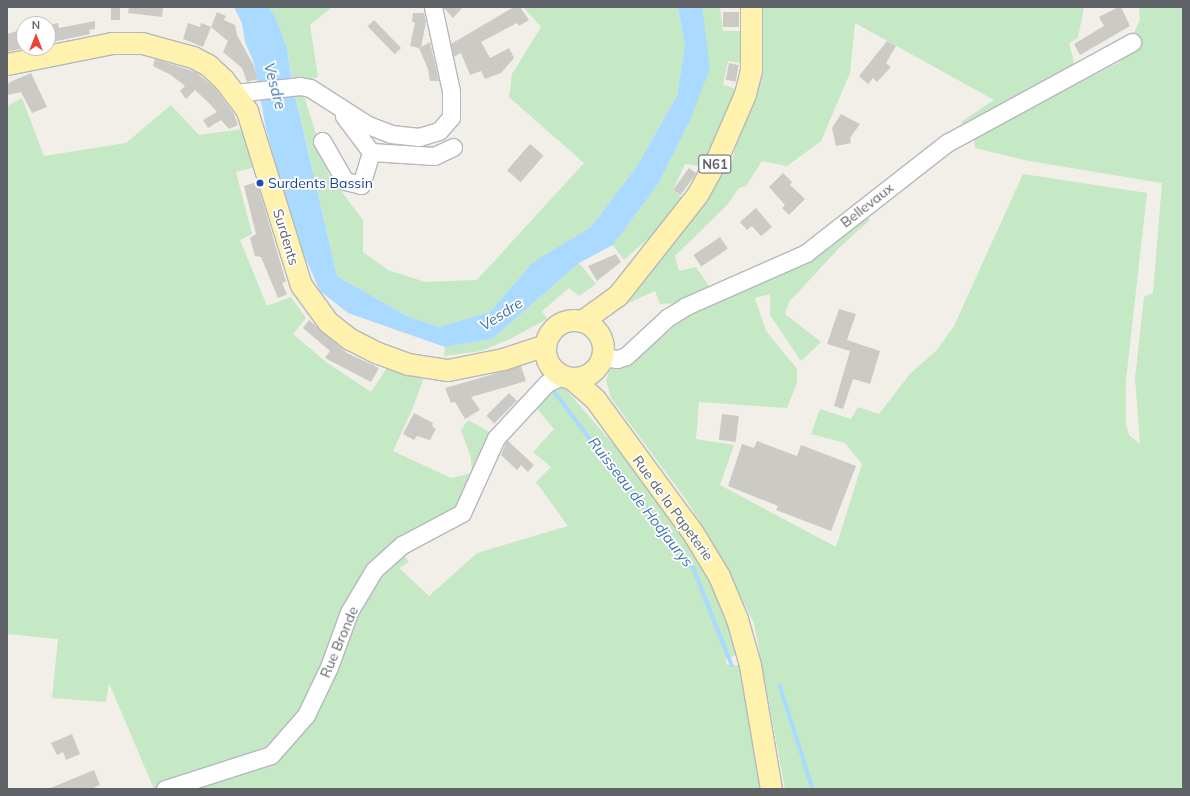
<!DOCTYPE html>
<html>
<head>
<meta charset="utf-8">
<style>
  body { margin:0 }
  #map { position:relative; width:1190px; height:796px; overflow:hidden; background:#f1efe8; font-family:Mulish,sans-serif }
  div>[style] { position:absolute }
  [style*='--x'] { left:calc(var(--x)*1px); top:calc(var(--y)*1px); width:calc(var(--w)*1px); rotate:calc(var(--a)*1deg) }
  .green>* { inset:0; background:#c5e8c5 }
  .water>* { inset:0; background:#aadaff }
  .stream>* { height:3.5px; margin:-1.75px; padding:0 1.75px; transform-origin:1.75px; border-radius:1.75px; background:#aadaff }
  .building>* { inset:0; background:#cccac5; transform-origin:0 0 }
  .roads { filter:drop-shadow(1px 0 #b5b8bc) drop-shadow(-1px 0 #b5b8bc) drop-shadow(0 1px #b5b8bc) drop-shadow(0 -1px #b5b8bc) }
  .minor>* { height:17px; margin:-8.5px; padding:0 8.5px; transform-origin:8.5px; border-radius:8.5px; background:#fff }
  .major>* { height:21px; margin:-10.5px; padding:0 10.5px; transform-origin:10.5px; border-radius:10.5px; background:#fff2af }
  .major>.ring { margin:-10.5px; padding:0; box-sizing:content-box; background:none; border:21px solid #fff2af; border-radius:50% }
  .dots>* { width:11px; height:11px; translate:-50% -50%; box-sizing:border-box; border:2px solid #fff; border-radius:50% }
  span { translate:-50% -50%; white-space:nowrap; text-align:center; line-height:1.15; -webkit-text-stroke:3.5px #fff; paint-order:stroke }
  .shield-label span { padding:1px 3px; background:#fff; border:1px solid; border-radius:3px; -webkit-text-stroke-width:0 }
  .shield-label { font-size:13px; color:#5f6368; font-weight:700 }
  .transit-label { font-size:14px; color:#164399 }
  .left { translate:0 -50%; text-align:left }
  .street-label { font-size:14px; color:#5f6368 }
  .water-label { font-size:15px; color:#4174aa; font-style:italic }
  .frame { position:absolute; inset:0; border:8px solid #5f6368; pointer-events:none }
  .north { position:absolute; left:16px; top:16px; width:40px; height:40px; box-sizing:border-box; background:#fff; border:1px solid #bfc1c3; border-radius:50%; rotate:0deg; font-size:11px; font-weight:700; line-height:16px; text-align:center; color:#5f6368 }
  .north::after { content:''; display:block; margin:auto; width:14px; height:18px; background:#ea4335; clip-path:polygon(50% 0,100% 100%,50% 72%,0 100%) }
</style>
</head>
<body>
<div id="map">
  <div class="green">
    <i style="clip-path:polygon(268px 7px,332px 7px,310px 25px,318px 77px,293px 85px,287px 48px,276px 18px)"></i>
    <i style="clip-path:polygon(523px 7px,678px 7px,685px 45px,677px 96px,637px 166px,591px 227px,533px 262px,490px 312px,439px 327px,407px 316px,337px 276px,294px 89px,303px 93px,329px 175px,363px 220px,363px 252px,388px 270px,425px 282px,477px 280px,584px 163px,509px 97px,512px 74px,541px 27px)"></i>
    <i style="clip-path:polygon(702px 7px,720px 7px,723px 31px,745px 31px,747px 64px,728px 61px,723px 85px,740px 90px,712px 168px,685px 164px,673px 190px,683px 199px,659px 229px,624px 260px,613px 245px,658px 184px)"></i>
    <i style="clip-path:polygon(760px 7px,1084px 7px,1078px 38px,1069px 43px,1075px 66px,965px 128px,961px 122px,994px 100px,855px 23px,850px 73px,821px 141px,787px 166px,762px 161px,746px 186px,739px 188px,727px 205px,675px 256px,679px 271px,696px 267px,709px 286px,681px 303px,660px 304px,655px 291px,626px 304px,703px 204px,732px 161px,756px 71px,762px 21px)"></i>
    <i style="clip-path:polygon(1139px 7px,1183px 7px,1183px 789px,785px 789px,754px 623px,713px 543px,687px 501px,611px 398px,606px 380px,610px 370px,639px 357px,691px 312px,865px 214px,870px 220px,840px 247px,789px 302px,785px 314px,821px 342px,801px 361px,770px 315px,770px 294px,755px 298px,766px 331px,797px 369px,797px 383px,787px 408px,699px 402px,696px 439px,734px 445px,720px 485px,836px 547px,862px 464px,845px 443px,811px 434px,820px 409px,851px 419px,858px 407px,879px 414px,910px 374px,937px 350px,954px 326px,1023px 174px,1147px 193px,1126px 380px,1126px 424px,1129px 435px,1140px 444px,1135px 378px,1144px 297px,1153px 293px,1162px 183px,1024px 160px,975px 148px,974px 136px,1120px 62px,1140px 20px)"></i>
    <i style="clip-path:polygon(22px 98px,44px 156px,126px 143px,171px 105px,199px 135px,243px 129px,255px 167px,236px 172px,252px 234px,240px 240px,267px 306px,291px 297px,306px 318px,293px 334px,326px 362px,371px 392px,389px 365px,425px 375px,412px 410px,393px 451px,451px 478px,472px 473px,471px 458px,461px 430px,468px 420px,495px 435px,461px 510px,368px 573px,305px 705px,264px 753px,160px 789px,154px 789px,109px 683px,106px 702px,52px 698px,58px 639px,7px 634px,7px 106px)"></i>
    <i style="clip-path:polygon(579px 263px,596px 284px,579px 296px,569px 288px,542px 311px,547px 319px,510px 339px,481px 351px,444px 356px,445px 347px,492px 339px)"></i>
    <i style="clip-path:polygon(563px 386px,619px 451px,700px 559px,739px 654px,725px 659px,727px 665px,742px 665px,761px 789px,181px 789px,275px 758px,351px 614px,387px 564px,401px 550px,409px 562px,399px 568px,429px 596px,477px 553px,568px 526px,536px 482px,551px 467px,533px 452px,554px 429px,534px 405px)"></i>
  </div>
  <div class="water">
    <i style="clip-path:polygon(234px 7px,268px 7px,276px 18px,287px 48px,292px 82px,337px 276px,407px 316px,439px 327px,490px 312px,533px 262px,591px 227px,637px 166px,677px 96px,685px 45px,678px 7px,702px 7px,710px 68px,691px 118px,658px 184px,613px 245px,579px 263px,492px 339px,445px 347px,348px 313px,320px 291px,297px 239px,266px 129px,254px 63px,245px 42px,242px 23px)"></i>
  </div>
  <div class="stream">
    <i style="--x:554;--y:391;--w:98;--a:52.9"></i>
    <i style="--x:613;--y:469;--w:55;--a:48.7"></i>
    <i style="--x:649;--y:510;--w:74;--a:52.7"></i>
    <i style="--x:694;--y:569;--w:103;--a:68.4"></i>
    <i style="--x:780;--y:685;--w:109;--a:72.4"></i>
  </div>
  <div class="building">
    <i style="left:111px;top:7px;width:9px;height:13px"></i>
    <i style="clip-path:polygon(129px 7px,163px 8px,162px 17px,128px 13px)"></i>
    <i style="clip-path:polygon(443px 7px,463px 7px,453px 18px)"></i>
    <i style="clip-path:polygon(514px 7px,520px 7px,529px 20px,519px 26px,517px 23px,481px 42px,490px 58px,509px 48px,514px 58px,501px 73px,485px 79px,481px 71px,470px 75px,461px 53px,454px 57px,451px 44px)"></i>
    <i style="clip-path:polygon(1118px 7px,1121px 7px,1130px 26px,1080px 55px,1074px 44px,1104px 26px,1099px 17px)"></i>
    <i style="clip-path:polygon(217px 12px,226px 16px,224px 20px,235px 25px,237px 35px,253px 64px,258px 79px,247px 82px,242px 68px,223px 52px,228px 41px,211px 27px)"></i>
    <i style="left:739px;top:12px;width:15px;height:16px;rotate:90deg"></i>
    <i style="clip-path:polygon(413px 13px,424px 13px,426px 22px,421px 47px,430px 42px,439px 81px,430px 81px,428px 69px,419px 48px,410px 46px,415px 22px,412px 22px)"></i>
    <i style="left:374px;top:20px;width:39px;height:9px;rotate:46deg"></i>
    <i style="clip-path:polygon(95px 21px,95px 29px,89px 30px,90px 34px,48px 43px,48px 25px,58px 23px,59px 28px)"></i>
    <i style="clip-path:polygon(188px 23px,200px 27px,201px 23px,211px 27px,203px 47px,183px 39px)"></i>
    <i style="clip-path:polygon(24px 29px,24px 48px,7px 52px,7px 34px)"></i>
    <i style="clip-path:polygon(887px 41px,896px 46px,886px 63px,891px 67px,877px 82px,873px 78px,868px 84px,859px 76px)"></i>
    <i style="clip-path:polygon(155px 59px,196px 72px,215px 88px,234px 114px,238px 125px,229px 129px,221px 120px,208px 128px,203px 120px,217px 112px,210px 104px,195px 90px,186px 99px,180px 91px,185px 86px,171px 75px,153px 66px)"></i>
    <i style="left:729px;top:63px;width:10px;height:17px;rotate:11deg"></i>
    <i style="clip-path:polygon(31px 73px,47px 107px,32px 113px,21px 92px,7px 95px,7px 85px,10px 82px)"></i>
    <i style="clip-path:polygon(841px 114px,860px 124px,850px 138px,851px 143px,836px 146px,832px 128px)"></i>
    <i style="left:530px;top:144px;width:18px;height:35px;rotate:41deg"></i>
    <i style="left:689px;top:168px;width:9px;height:27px;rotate:36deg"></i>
    <i style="clip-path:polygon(783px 173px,792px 182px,790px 185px,805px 199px,789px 215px,782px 208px,785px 205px,769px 187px)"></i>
    <i style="clip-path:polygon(257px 182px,286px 282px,282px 283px,287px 294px,278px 298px,261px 257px,255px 256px,250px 238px,256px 234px,244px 186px)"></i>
    <i style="clip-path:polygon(756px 208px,772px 227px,761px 236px,752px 226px,747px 230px,740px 222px)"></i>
    <i style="left:720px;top:237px;width:14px;height:32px;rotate:56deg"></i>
    <i style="clip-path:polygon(616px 254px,621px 262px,597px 281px,588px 266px)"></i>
    <i style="clip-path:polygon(839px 309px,856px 314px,847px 340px,880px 351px,870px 384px,853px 379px,843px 409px,834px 406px,850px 351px,827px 344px)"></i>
    <i style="clip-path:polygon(309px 320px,347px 353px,379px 368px,371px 382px,325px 358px,330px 351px,303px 328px)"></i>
    <i style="clip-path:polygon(521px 366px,526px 381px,471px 397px,480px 410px,465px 419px,455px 402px,451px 403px,445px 388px)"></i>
    <i style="left:509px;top:393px;width:11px;height:32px;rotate:45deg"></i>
    <i style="clip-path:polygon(414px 413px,433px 423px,432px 426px,436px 429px,430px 440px,417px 436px,414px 440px,403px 434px)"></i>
    <i style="left:722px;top:414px;width:17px;height:26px;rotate:7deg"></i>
    <i style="clip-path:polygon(507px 440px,534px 465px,528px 472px,521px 465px,517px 470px,501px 455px)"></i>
    <i style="clip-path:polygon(757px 441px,797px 456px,801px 445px,856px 466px,831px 531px,776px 510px,778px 506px,728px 486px,742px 444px,754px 448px)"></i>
    <i style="clip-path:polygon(72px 734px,80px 754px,66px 760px,63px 752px,57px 755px,51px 743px)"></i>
    <i style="clip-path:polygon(94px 770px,100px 785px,91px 789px,48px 789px)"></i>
  </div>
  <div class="roads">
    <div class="minor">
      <i style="--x:235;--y:93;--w:65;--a:-6.1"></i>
      <i style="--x:300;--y:86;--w:10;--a:11"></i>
      <i style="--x:310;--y:88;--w:69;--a:32.5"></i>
      <i style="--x:368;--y:125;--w:25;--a:21"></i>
      <i style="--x:391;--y:134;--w:28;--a:6"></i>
      <i style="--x:419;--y:137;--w:21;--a:-17"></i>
      <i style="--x:439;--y:131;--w:18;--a:-49"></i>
      <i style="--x:451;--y:117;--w:26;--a:-90"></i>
      <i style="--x:451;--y:91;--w:86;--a:-102.1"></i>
      <i style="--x:322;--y:141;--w:46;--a:60.1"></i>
      <i style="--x:345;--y:181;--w:16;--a:14"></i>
      <i style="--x:361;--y:185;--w:34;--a:-73"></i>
      <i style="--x:371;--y:152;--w:45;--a:-126.9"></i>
      <i style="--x:371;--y:152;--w:63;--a:3.6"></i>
      <i style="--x:434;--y:156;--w:21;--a:-25"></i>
      <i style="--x:602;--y:357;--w:15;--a:8"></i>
      <i style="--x:617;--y:359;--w:9;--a:-18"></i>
      <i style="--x:626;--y:356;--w:56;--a:-42.8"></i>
      <i style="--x:667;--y:318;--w:22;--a:-32"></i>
      <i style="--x:686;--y:306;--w:131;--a:-23.8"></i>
      <i style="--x:806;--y:253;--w:179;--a:-38"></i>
      <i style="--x:947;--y:143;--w:211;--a:-28.6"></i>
      <i style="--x:165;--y:789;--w:111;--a:-17.8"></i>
      <i style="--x:271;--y:755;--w:53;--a:-48.8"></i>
      <i style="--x:306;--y:715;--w:53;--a:-64.4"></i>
      <i style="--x:329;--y:667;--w:59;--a:-70"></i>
      <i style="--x:349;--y:612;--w:49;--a:-59.2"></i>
      <i style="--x:374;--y:570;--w:38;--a:-42"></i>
      <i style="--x:402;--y:545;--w:68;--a:-28.1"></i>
      <i style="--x:462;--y:513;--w:82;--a:-65.6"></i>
      <i style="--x:496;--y:438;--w:75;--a:-47.2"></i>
      <i style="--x:547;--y:383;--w:17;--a:-25"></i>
    </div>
    <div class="major">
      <i style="--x:7;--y:64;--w:107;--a:-11.3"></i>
      <i style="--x:112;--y:43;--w:30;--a:0"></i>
      <i style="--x:142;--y:43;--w:53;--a:15.4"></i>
      <i style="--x:193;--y:57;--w:17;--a:28"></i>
      <i style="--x:208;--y:65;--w:22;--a:43"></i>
      <i style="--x:224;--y:80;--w:39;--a:53"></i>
      <i style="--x:247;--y:111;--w:182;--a:72.8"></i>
      <i style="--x:301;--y:285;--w:46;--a:53.9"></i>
      <i style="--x:328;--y:322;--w:28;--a:38"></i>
      <i style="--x:350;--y:339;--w:31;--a:27"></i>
      <i style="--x:378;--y:353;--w:33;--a:20"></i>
      <i style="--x:409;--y:364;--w:39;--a:9"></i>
      <i style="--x:448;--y:370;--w:56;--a:-11.3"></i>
      <i style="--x:503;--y:359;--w:44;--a:-18.4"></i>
      <i class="ring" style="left:545px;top:320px;width:37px;height:37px"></i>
      <i style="--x:582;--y:321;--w:44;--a:-35.8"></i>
      <i style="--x:618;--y:295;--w:127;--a:-51.7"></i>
      <i style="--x:697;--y:195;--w:39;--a:-61"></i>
      <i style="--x:716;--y:161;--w:73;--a:-66.6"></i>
      <i style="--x:745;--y:94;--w:25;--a:-76"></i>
      <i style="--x:751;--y:70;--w:63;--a:-90"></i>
      <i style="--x:571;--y:378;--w:32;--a:41"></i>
      <i style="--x:595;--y:399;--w:166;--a:53.8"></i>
      <i style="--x:693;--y:533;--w:50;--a:58.8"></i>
      <i style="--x:719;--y:576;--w:47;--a:67.3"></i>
      <i style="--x:737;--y:619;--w:48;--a:74.2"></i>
      <i style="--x:750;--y:665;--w:126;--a:80.4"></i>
    </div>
  </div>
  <div class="dots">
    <i style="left:260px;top:183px;background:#1a4fb4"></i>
  </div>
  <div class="shield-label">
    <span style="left:715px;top:164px">N61</span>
  </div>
  <div class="transit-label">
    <span class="left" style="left:268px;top:183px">Surdents Bassin</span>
  </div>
  <div class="street-label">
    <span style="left:867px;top:205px;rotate:-38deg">Bellevaux</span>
    <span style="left:286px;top:237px;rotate:73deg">Surdents</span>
    <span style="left:673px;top:508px;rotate:54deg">Rue de la Papeterie</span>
    <span style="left:339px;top:642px;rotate:-67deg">Rue Bronde</span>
  </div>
  <div class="water-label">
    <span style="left:275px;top:86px;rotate:75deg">Vesdre</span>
    <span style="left:501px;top:314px;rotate:-33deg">Vesdre</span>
    <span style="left:641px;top:502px;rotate:52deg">Ruisseau de Hodjaurys</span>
  </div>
  <div class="frame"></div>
  <div class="north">N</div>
</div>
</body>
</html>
